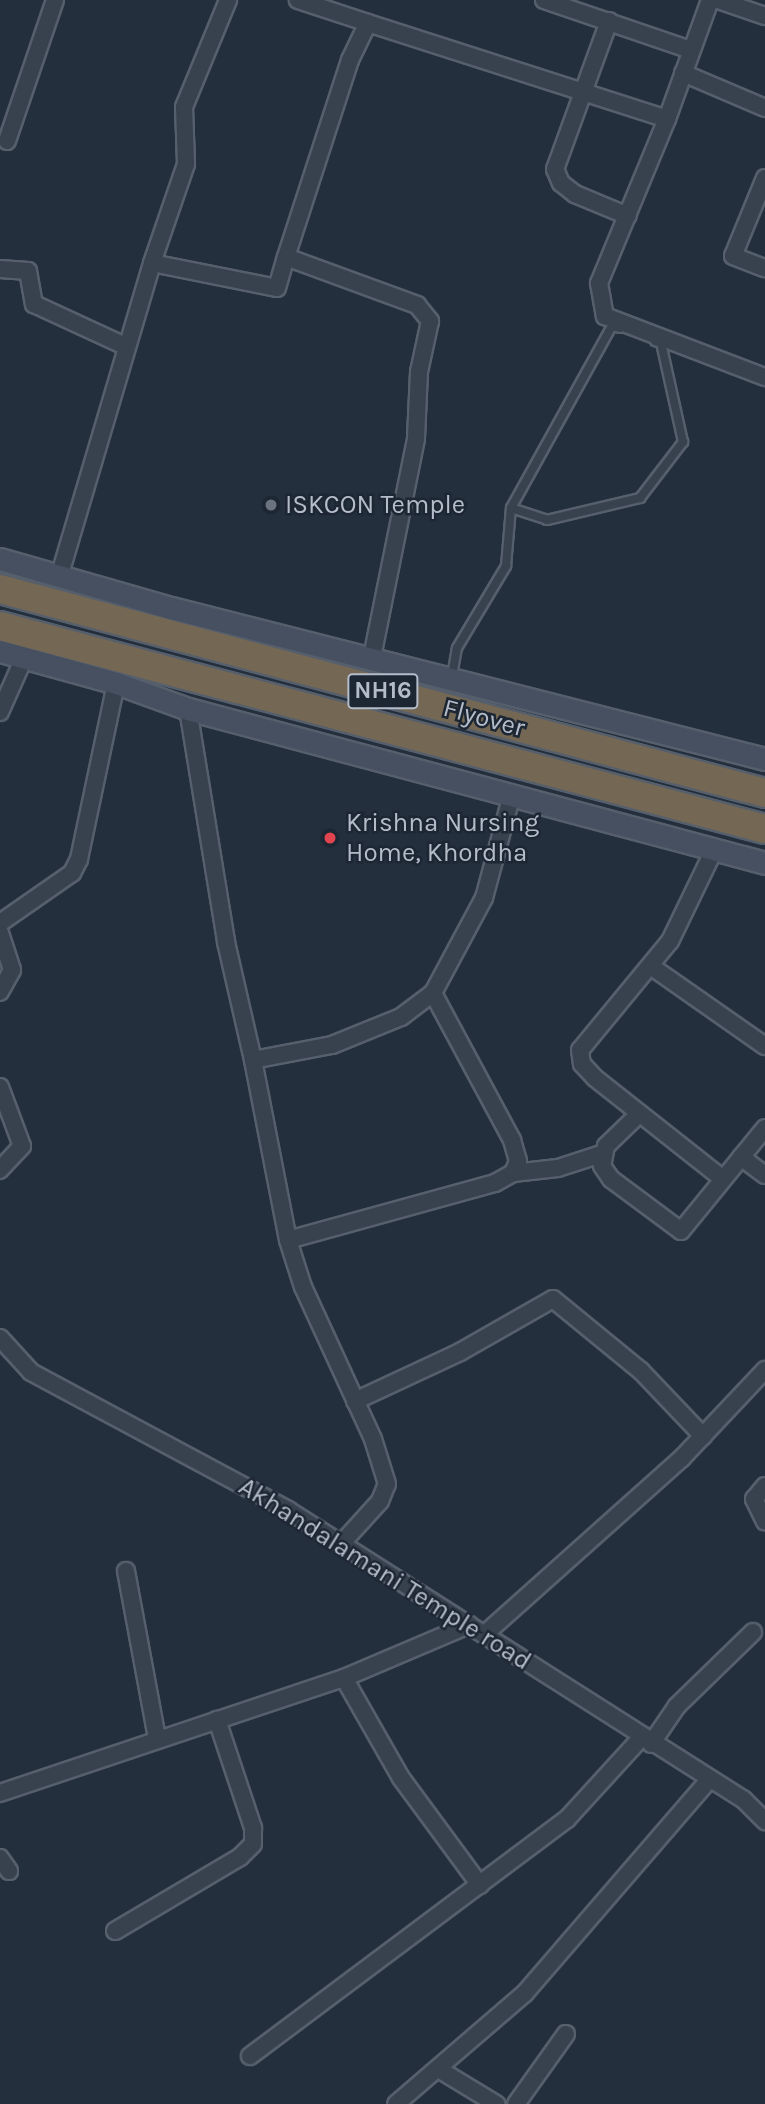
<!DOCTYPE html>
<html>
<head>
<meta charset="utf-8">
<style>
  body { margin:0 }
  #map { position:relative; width:765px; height:2104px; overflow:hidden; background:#242f3e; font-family:Karla,sans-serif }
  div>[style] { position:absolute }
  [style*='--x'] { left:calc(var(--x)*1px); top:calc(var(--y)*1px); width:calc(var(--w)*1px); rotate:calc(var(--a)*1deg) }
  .roads { filter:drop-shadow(2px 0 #565f6c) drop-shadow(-2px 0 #565f6c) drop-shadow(0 2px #565f6c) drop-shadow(0 -2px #565f6c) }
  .lane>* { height:8px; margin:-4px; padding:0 4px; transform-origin:4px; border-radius:4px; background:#38414e }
  .street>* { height:16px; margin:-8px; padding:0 8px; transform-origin:8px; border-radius:8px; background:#38414e }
  .secondary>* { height:21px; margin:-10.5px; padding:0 10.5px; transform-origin:10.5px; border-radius:10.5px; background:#465061 }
  .highway>* { height:28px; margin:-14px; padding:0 14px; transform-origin:14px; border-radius:14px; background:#746855 }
  .dots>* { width:19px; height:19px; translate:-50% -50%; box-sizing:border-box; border:4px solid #1d2633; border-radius:50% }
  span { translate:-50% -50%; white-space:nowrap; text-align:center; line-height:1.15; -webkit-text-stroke:5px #1d2633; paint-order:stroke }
  .shield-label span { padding:2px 5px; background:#1d2633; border:2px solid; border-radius:5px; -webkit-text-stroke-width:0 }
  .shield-label { font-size:24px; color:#b4bcc9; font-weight:700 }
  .poi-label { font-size:26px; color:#b4bcc9 }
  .left { translate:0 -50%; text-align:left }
  .street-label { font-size:26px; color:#b4bcc9 }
</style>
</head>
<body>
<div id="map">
  <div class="roads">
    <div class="lane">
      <i style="--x:511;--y:508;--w:38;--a:18"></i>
      <i style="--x:547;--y:520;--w:96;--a:-13.3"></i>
      <i style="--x:640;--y:498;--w:71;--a:-52.5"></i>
      <i style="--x:683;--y:442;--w:101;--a:-102.5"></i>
      <i style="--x:661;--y:343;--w:6;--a:-162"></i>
      <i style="--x:452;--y:676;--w:28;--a:-80"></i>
      <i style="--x:457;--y:648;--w:96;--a:-59.1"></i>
      <i style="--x:506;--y:566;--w:58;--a:-85.1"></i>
      <i style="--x:511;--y:508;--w:208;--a:-61"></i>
      <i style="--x:612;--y:326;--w:8;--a:14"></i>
    </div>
    <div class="street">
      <i style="--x:544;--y:0;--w:155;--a:18.8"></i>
      <i style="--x:718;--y:0;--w:50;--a:18.8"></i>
      <i style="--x:609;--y:21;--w:158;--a:110"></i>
      <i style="--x:555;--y:169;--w:15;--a:67"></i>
      <i style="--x:561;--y:183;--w:18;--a:38"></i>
      <i style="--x:575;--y:194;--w:57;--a:22.5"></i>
      <i style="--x:368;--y:23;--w:314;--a:17.8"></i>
      <i style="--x:667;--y:119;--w:178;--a:112.5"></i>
      <i style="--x:599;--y:283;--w:34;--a:80"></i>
      <i style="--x:605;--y:316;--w:171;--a:20.9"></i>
      <i style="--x:683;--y:73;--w:89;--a:23.1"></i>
      <i style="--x:667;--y:119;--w:127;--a:-70.1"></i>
      <i style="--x:7;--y:141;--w:149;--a:-71.2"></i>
      <i style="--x:765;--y:178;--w:84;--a:112.3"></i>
      <i style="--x:733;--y:256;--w:34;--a:21"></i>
      <i style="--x:286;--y:257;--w:207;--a:-72"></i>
      <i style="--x:350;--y:60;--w:41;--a:-64.1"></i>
      <i style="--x:368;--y:23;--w:74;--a:-161.8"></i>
      <i style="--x:152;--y:263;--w:105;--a:-71"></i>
      <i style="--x:186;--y:164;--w:57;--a:-92"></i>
      <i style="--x:184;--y:107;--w:116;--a:-67.6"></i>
      <i style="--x:0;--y:269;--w:28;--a:4"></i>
      <i style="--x:28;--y:271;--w:34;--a:80"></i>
      <i style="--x:34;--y:304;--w:102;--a:24.8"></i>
      <i style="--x:60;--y:574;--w:324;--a:-73.5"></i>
      <i style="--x:152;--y:263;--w:127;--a:11.3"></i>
      <i style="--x:277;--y:288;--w:32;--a:-74"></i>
      <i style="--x:286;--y:257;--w:140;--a:20.1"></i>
      <i style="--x:417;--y:305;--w:21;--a:51"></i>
      <i style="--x:430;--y:321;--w:52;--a:102.2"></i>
      <i style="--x:419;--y:372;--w:67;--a:92.6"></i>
      <i style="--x:416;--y:439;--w:222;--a:101.4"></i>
      <i style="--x:188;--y:709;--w:236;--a:80.7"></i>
      <i style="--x:226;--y:942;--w:121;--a:77.1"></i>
      <i style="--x:0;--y:712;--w:59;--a:-66"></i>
      <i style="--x:715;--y:848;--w:103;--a:115.8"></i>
      <i style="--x:670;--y:941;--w:141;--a:129.5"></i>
      <i style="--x:580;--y:1050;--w:14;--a:82"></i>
      <i style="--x:582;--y:1064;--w:19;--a:47"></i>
      <i style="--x:595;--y:1078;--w:163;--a:38.3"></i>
      <i style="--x:0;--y:923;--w:88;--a:-34.8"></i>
      <i style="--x:72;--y:873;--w:16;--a:-63"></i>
      <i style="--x:79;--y:859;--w:180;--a:-78.1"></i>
      <i style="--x:0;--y:933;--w:39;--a:72"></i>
      <i style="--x:12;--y:970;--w:25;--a:119"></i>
      <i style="--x:652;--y:967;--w:138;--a:35"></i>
      <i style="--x:0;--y:1087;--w:63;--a:69.6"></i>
      <i style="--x:22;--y:1146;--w:33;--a:133"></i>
      <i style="--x:639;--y:1114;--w:46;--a:135.9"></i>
      <i style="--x:606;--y:1146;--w:20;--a:101"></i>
      <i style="--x:602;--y:1166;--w:16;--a:55"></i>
      <i style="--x:611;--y:1179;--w:87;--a:36.6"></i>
      <i style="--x:681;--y:1231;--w:133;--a:-50.8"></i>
      <i style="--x:741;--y:1157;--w:30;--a:37"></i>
      <i style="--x:513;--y:1173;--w:45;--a:-6.3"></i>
      <i style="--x:558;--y:1168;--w:45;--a:-18"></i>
      <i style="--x:288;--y:1240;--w:215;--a:-15.4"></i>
      <i style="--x:495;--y:1183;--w:21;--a:-29"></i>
      <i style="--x:513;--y:1173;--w:13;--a:-67"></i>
      <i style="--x:518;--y:1161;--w:22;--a:-106"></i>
      <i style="--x:512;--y:1140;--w:167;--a:-118.3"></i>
      <i style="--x:0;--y:1338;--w:46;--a:47.6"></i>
      <i style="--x:31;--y:1372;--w:292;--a:28.2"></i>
      <i style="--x:288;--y:1510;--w:540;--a:32.45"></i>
      <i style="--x:744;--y:1800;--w:30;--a:45"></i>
      <i style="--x:355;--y:1401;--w:116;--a:-25"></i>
      <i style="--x:460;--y:1352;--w:107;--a:-29.7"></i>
      <i style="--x:553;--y:1299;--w:114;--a:39.3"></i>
      <i style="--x:641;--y:1371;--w:90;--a:46.4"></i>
      <i style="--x:765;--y:1486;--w:17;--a:130"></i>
      <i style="--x:754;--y:1499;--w:25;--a:64"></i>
      <i style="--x:341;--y:1544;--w:58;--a:-47.8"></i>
      <i style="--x:380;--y:1501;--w:18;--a:-68"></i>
      <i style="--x:387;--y:1484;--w:47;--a:-107.3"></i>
      <i style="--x:373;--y:1439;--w:167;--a:-114.7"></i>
      <i style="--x:303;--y:1287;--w:49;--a:-107.7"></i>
      <i style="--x:288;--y:1240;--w:183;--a:-101"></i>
      <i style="--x:253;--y:1060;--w:80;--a:-10.8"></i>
      <i style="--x:332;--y:1045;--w:74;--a:-22.1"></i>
      <i style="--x:401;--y:1017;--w:40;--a:-37"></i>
      <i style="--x:433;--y:993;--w:108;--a:-61.8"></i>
      <i style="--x:484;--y:898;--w:108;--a:-74.9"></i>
      <i style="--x:126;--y:1571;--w:171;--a:79.5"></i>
      <i style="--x:485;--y:1634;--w:264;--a:-41.8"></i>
      <i style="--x:682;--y:1458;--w:121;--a:-46.7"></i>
      <i style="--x:344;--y:1678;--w:115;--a:60.3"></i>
      <i style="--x:401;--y:1778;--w:133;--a:53.6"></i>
      <i style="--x:651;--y:1744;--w:46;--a:-55.6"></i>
      <i style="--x:677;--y:1706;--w:106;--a:-44.2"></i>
      <i style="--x:0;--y:1793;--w:363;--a:-18.5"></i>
      <i style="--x:344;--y:1678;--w:136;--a:-23"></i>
      <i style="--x:0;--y:1858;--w:16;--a:55"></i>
      <i style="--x:115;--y:1931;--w:145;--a:-30.6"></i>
      <i style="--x:240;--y:1857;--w:18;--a:-45"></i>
      <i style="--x:253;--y:1844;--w:16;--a:-90"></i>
      <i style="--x:253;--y:1828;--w:114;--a:-108.4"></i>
      <i style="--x:250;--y:2056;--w:396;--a:-36.8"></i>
      <i style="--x:567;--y:1819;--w:110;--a:-47.6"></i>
      <i style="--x:440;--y:2070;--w:66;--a:31.3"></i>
      <i style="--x:396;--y:2104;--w:170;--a:-40.7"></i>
      <i style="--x:525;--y:1993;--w:281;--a:-49.2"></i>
      <i style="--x:516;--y:2104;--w:86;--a:-54.5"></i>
    </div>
    <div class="secondary">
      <i style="--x:0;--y:559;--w:178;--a:16"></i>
      <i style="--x:171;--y:608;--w:613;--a:14.26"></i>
      <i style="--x:0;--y:651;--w:120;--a:15.4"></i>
      <i style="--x:116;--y:683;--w:77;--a:19.9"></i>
      <i style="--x:188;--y:709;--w:597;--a:14.94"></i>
    </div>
    <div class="highway">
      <i style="--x:0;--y:589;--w:792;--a:14.93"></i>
      <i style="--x:0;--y:626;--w:791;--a:14.86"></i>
    </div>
  </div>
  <div class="dots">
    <i style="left:271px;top:505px;background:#6b7280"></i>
    <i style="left:330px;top:838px;background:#e0444e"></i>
  </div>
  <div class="shield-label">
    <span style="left:383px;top:691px">NH16</span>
  </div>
  <div class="poi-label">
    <span class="left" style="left:285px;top:505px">ISKCON Temple</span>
    <span class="left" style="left:346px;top:838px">Krishna Nursing<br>Home, Khordha</span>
  </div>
  <div class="street-label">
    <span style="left:484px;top:718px;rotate:15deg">Flyover</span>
    <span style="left:385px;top:1574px;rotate:32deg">Akhandalamani Temple road</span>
  </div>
</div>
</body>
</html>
